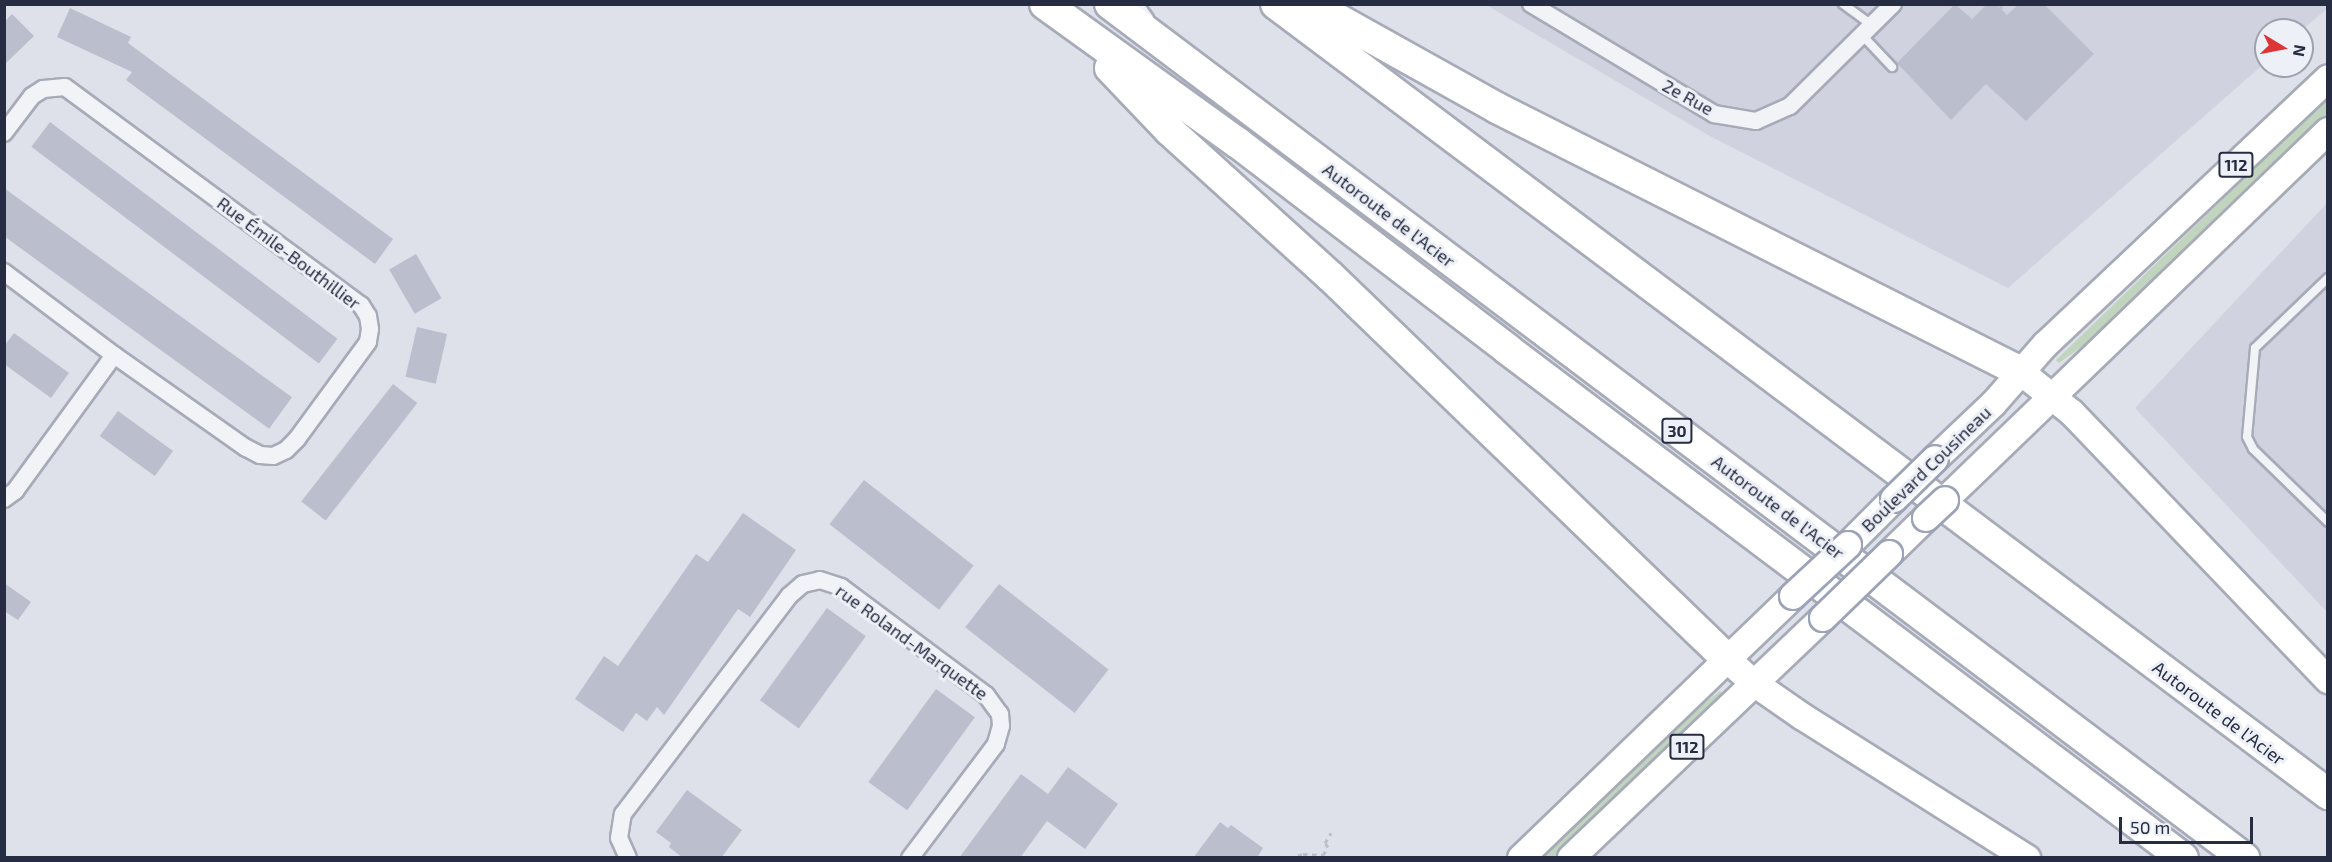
<!DOCTYPE html>
<html>
<head>
<meta charset="utf-8">
<style>
  body { margin:0 }
  #map { position:relative; width:2332px; height:862px; overflow:hidden; background:#dee1ea; font-family:"Exo 2",sans-serif }
  div>[style] { position:absolute }
  [style*='--x'] { left:calc(var(--x)*1px); top:calc(var(--y)*1px); width:calc(var(--w)*1px); rotate:calc(var(--a)*1deg) }
  .built>* { inset:0; background:#d0d3df }
  .green>* { inset:0; background:#c1d4be }
  .building>* { inset:0; background:#bbbfcd; transform-origin:0 0 }
  .path>* { height:3px; margin-top:-1.5px; transform-origin:0; background:repeating-linear-gradient(90deg,#bdbfc8 0 4.5px,transparent 0 9px) }
  .roads { filter:drop-shadow(2px 0 #a7abb8) drop-shadow(-2px 0 #a7abb8) drop-shadow(0 2px #a7abb8) drop-shadow(0 -2px #a7abb8) }
  .lane>* { height:8px; margin:-4px; padding:0 4px; transform-origin:4px; border-radius:4px; background:#f2f3f7 }
  .street>* { height:16px; margin:-8px; padding:0 8px; transform-origin:8px; border-radius:8px; background:#f2f3f7 }
  .primary>* { height:26px; margin:-13px; padding:0 13px; transform-origin:13px; border-radius:13px; background:#fff }
  .highway>* { height:30px; margin:-15px; padding:0 15px; transform-origin:15px; border-radius:15px; background:#fff }
  .bridges { filter:drop-shadow(2px 0 #9ca3b7) drop-shadow(-2px 0 #9ca3b7) drop-shadow(0 2px #9ca3b7) drop-shadow(0 -2px #9ca3b7) }
  .primary-bridge>* { height:26px; margin:-13px; padding:0 13px; transform-origin:13px; border-radius:13px; background:#fff }
  span { translate:-50% -50%; white-space:nowrap; text-align:center; line-height:1.15; -webkit-text-stroke:6px #eef0f7; paint-order:stroke }
  .shield-label span { padding:2px 4px; background:#eef0f7; border:2px solid; border-radius:4px; -webkit-text-stroke-width:0 }
  .shield-label { font-size:16px; color:#262c42; font-weight:700 }
  .street-label { font-size:18px; color:#262c42 }
  .frame { position:absolute; inset:0; border:6px solid #262c42; pointer-events:none }
  .north { position:absolute; left:2254px; top:18px; width:60px; height:60px; box-sizing:border-box; background:#eef0f7; border:2px solid #9ea2af; border-radius:50%; rotate:100deg; font-size:16px; font-weight:700; line-height:24px; text-align:center; color:#262c42 }
  .north::after { content:''; display:block; margin:auto; width:21px; height:27px; background:#dd3535; clip-path:polygon(50% 0,100% 100%,50% 72%,0 100%) }
  .scale { position:absolute; left:2119px; top:817px; width:134px; height:27px; box-sizing:border-box; border:3px solid #262c42; border-top:0; padding-left:8px; font-size:18px; line-height:21px; white-space:nowrap; color:#262c42; -webkit-text-stroke:4px #eef0f7; paint-order:stroke }
</style>
</head>
<body>
<div id="map">
  <div class="built">
    <i style="clip-path:polygon(2327px 4px,2328px 8px,2302px 30px,2266px 30px,2266px 62px,2008px 288px,1708px 135px,1486px 5px)"></i>
    <i style="clip-path:polygon(2327px 203px,2327px 612px,2135px 408px)"></i>
  </div>
  <div class="green">
    <i style="clip-path:polygon(2327px 99px,2327px 116px,2130px 306px,2099px 334px,2059px 363px,2056px 360px)"></i>
    <i style="clip-path:polygon(1720px 691px,1723px 695px,1556px 857px,1536px 858px,1679px 723px)"></i>
  </div>
  <div class="building">
    <i style="clip-path:polygon(1955px 4px,1972px 19px,1987px 4px,1996px 4px,2007px 15px,2019px 4px,2044px 4px,2094px 54px,2026px 121px,1986px 84px,1951px 120px,1897px 63px)"></i>
    <i style="clip-path:polygon(70px 8px,131px 37px,128px 43px,393px 239px,375px 264px,126px 80px,132px 72px,57px 37px)"></i>
    <i style="clip-path:polygon(12px 14px,34px 36px,4px 65px,4px 22px)"></i>
    <i style="left:50px;top:122px;width:360px;height:31px;rotate:37deg"></i>
    <i style="left:4px;top:188px;width:356px;height:39px;rotate:36deg"></i>
    <i style="left:416px;top:254px;width:51px;height:31px;rotate:60deg"></i>
    <i style="left:417px;top:327px;width:31px;height:51px;rotate:13deg"></i>
    <i style="clip-path:polygon(14px 333px,69px 373px,51px 398px,4px 364px,4px 346px)"></i>
    <i style="left:393px;top:384px;width:31px;height:149px;rotate:38deg"></i>
    <i style="left:118px;top:411px;width:68px;height:31px;rotate:36deg"></i>
    <i style="left:864px;top:480px;width:139px;height:56px;rotate:38deg"></i>
    <i style="clip-path:polygon(743px 513px,796px 550px,750px 617px,738px 609px,664px 715px,657px 707px,647px 721px,636px 713px,623px 732px,575px 699px,604px 656px,618px 666px,696px 554px,708px 562px)"></i>
    <i style="clip-path:polygon(4px 583px,31px 602px,18px 620px,4px 611px)"></i>
    <i style="left:999px;top:584px;width:139px;height:55px;rotate:38deg"></i>
    <i style="left:827px;top:608px;width:48px;height:114px;rotate:36deg"></i>
    <i style="left:936px;top:689px;width:48px;height:115px;rotate:36deg"></i>
    <i style="clip-path:polygon(1068px 767px,1118px 804px,1085px 849px,1047px 821px,1020px 858px,959px 858px,1021px 774px,1048px 794px)"></i>
    <i style="clip-path:polygon(687px 790px,742px 830px,721px 858px,683px 858px,669px 847px,671px 843px,656px 832px)"></i>
    <i style="clip-path:polygon(1220px 822px,1228px 828px,1231px 825px,1263px 848px,1257px 858px,1193px 858px)"></i>
  </div>
  <div class="path">
    <i style="--x:1985;--y:6;--w:2;--a:-63"></i>
    <i style="--x:2001;--y:9;--w:5;--a:-90"></i>
    <i style="--x:1289;--y:858;--w:15;--a:-16"></i>
    <i style="--x:1303;--y:854;--w:20;--a:3"></i>
    <i style="--x:1323;--y:855;--w:9;--a:-58"></i>
    <i style="--x:1328;--y:847;--w:5;--a:-127"></i>
    <i style="--x:1325;--y:843;--w:12;--a:-59"></i>
  </div>
  <div class="roads">
    <div class="lane">
      <i style="--x:1139;--y:4;--w:17;--a:54"></i>
      <i style="--x:1843;--y:4;--w:36;--a:36"></i>
      <i style="--x:1862;--y:35;--w:44;--a:46.8"></i>
      <i style="--x:2328;--y:278;--w:101;--a:136.2"></i>
      <i style="--x:2255;--y:348;--w:89;--a:95.1"></i>
      <i style="--x:2247;--y:437;--w:13;--a:63"></i>
      <i style="--x:2253;--y:449;--w:105;--a:44.2"></i>
    </div>
    <div class="street">
      <i style="--x:1531;--y:4;--w:214;--a:31"></i>
      <i style="--x:1714;--y:114;--w:43;--a:9.5"></i>
      <i style="--x:1756;--y:121;--w:37;--a:-24"></i>
      <i style="--x:1790;--y:106;--w:145;--a:-44.7"></i>
      <i style="--x:4;--y:133;--w:46;--a:-52.9"></i>
      <i style="--x:32;--y:96;--w:13;--a:-32"></i>
      <i style="--x:43;--y:89;--w:22;--a:-5"></i>
      <i style="--x:65;--y:87;--w:368;--a:36.4"></i>
      <i style="--x:361;--y:305;--w:13;--a:58"></i>
      <i style="--x:368;--y:316;--w:13;--a:81"></i>
      <i style="--x:370;--y:329;--w:13;--a:99"></i>
      <i style="--x:368;--y:342;--w:120;--a:126.2"></i>
      <i style="--x:297;--y:439;--w:16;--a:135"></i>
      <i style="--x:286;--y:450;--w:14;--a:155"></i>
      <i style="--x:273;--y:456;--w:13;--a:-176"></i>
      <i style="--x:260;--y:455;--w:16;--a:-153"></i>
      <i style="--x:246;--y:448;--w:161;--a:-144.8"></i>
      <i style="--x:114;--y:355;--w:138;--a:-143"></i>
      <i style="--x:4;--y:499;--w:14;--a:-36"></i>
      <i style="--x:15;--y:491;--w:168;--a:-53.9"></i>
      <i style="--x:628;--y:858;--w:22;--a:-114"></i>
      <i style="--x:619;--y:838;--w:24;--a:-81"></i>
      <i style="--x:623;--y:814;--w:274;--a:-52.7"></i>
      <i style="--x:789;--y:596;--w:18;--a:-41"></i>
      <i style="--x:803;--y:584;--w:17;--a:-13"></i>
      <i style="--x:820;--y:580;--w:22;--a:18"></i>
      <i style="--x:841;--y:587;--w:181;--a:36.7"></i>
      <i style="--x:986;--y:695;--w:24;--a:54"></i>
      <i style="--x:1000;--y:714;--w:12;--a:85"></i>
      <i style="--x:1001;--y:726;--w:19;--a:106"></i>
      <i style="--x:996;--y:744;--w:143;--a:127"></i>
    </div>
    <div class="primary">
      <i style="--x:2021;--y:372;--w:65;--a:38.8"></i>
      <i style="--x:2072;--y:413;--w:370;--a:46.2"></i>
      <i style="--x:1935;--y:459;--w:81;--a:-43.5"></i>
      <i style="--x:1994;--y:403;--w:77;--a:-48.7"></i>
      <i style="--x:2045;--y:345;--w:389;--a:-43.3"></i>
      <i style="--x:1945;--y:500;--w:532;--a:-43.93"></i>
      <i style="--x:1848;--y:545;--w:65;--a:-45"></i>
      <i style="--x:1889;--y:554;--w:52;--a:-44.2"></i>
      <i style="--x:1727;--y:659;--w:36;--a:42"></i>
      <i style="--x:1754;--y:683;--w:60;--a:34.8"></i>
      <i style="--x:1803;--y:717;--w:265;--a:32.2"></i>
      <i style="--x:1521;--y:858;--w:378;--a:-43.9"></i>
      <i style="--x:1571;--y:858;--w:348;--a:-43.6"></i>
    </div>
    <div class="highway">
      <i style="--x:1045;--y:4;--w:238;--a:35.8"></i>
      <i style="--x:1238;--y:143;--w:339;--a:37.4"></i>
      <i style="--x:1507;--y:349;--w:846;--a:36.98"></i>
      <i style="--x:1110;--y:4;--w:1420;--a:36.98"></i>
      <i style="--x:1276;--y:4;--w:1316;--a:36.9"></i>
      <i style="--x:1311;--y:4;--w:213;--a:29.2"></i>
      <i style="--x:1497;--y:108;--w:587;--a:26.74"></i>
      <i style="--x:1110;--y:68;--w:86;--a:46.4"></i>
      <i style="--x:1169;--y:130;--w:217;--a:42.2"></i>
      <i style="--x:1330;--y:276;--w:552;--a:43.97"></i>
    </div>
  </div>
  <div class="bridges">
    <div class="primary-bridge">
      <i style="--x:1894;--y:499;--w:57;--a:-44.3"></i>
      <i style="--x:1926;--y:518;--w:26;--a:-43"></i>
      <i style="--x:1793;--y:596;--w:75;--a:-42.8"></i>
      <i style="--x:1823;--y:618;--w:92;--a:-44.1"></i>
    </div>
  </div>
  <div class="shield-label">
    <span style="left:2236px;top:165px">112</span>
    <span style="left:1677px;top:431px">30</span>
    <span style="left:1687px;top:747px">112</span>
  </div>
  <div class="street-label">
    <span style="left:1688px;top:97px;rotate:29deg">2e Rue</span>
    <span style="left:1389px;top:215px;rotate:37deg">Autoroute de l'Acier</span>
    <span style="left:289px;top:253px;rotate:37deg">Rue Émile-Bouthillier</span>
    <span style="left:1926px;top:469px;rotate:-44deg">Boulevard Cousineau</span>
    <span style="left:1778px;top:507px;rotate:37deg">Autoroute de l'Acier</span>
    <span style="left:912px;top:642px;rotate:36deg">rue Roland-Marquette</span>
    <span style="left:2219px;top:713px;rotate:37deg">Autoroute de l'Acier</span>
  </div>
  <div class="frame"></div>
  <div class="north">N</div>
  <div class="scale">50 m</div>
</div>
</body>
</html>
